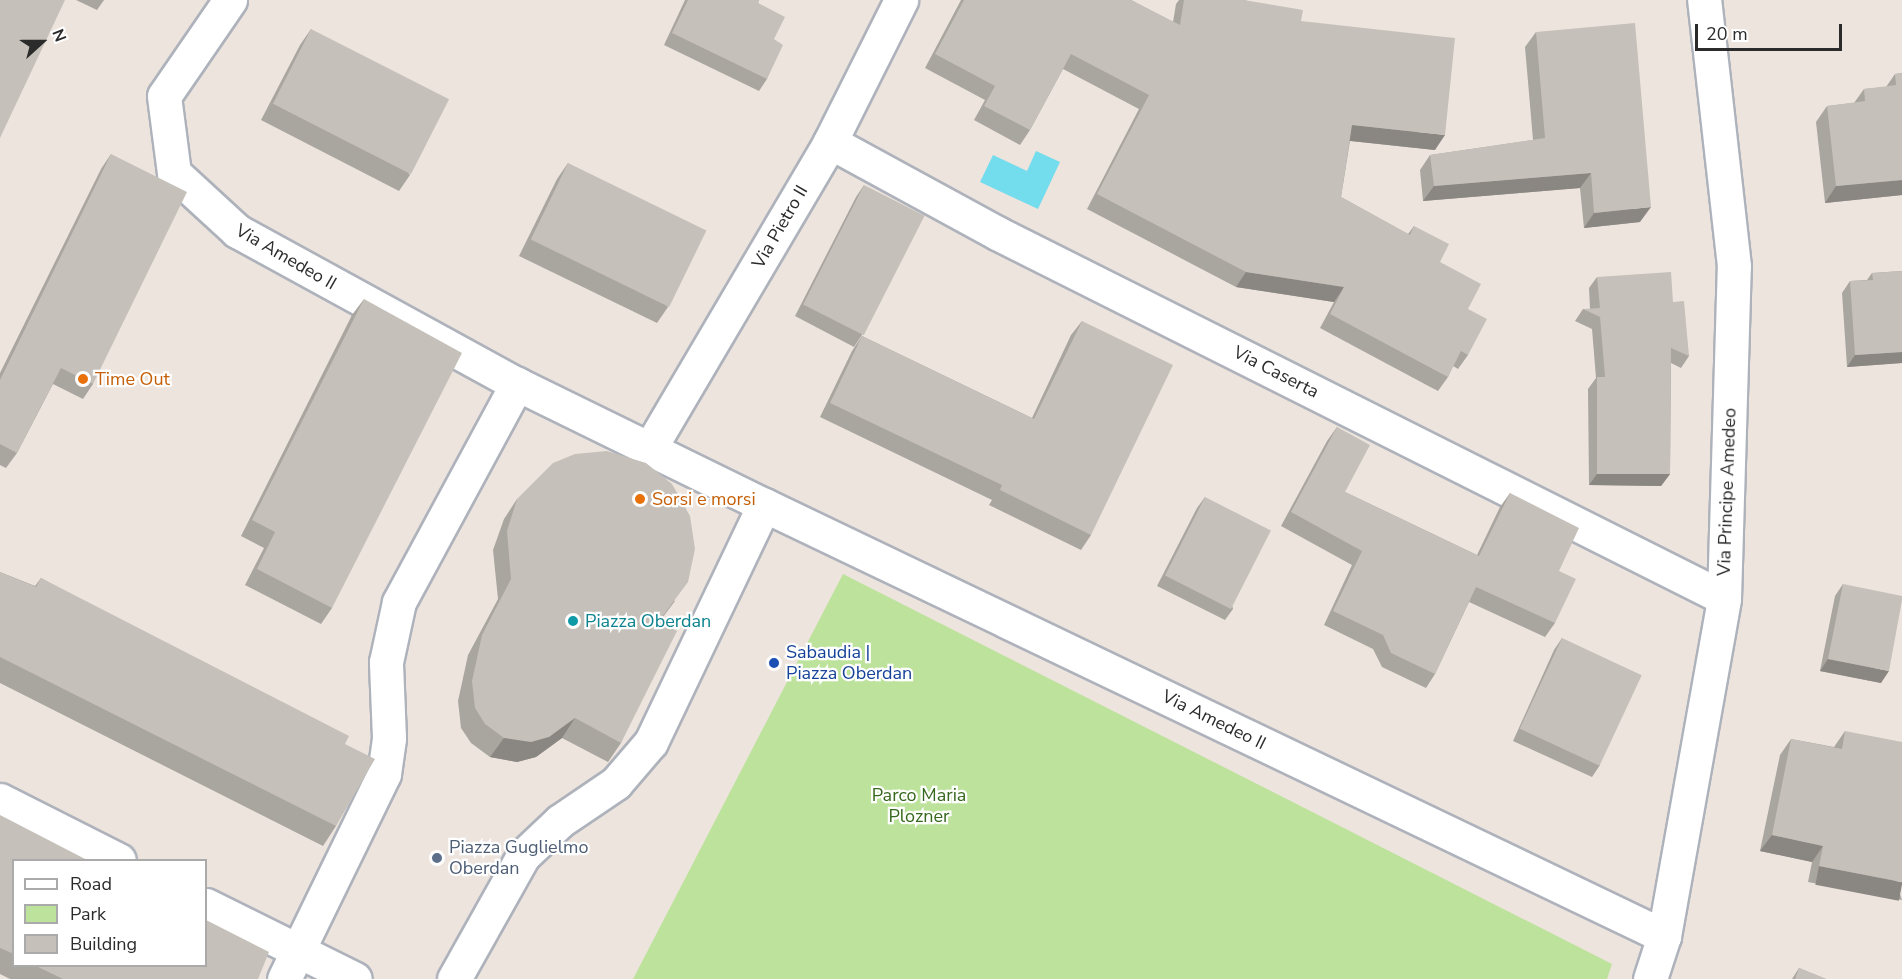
<!DOCTYPE html>
<html>
<head>
<meta charset="utf-8">
<style>
  body { margin:0 }
  #map { position:relative; width:1902px; height:979px; overflow:hidden; background:#ede4de; font-family:"Nunito Sans",sans-serif }
  div>[style] { position:absolute }
  [style*='--x'] { left:calc(var(--x)*1px); top:calc(var(--y)*1px); width:calc(var(--w)*1px); rotate:calc(var(--a)*1deg) }
  .green>* { inset:0; background:#bde29b }
  .water>* { inset:0; background:#73dced }
  .roads { filter:drop-shadow(2px 0 #aeb2bb) drop-shadow(-2px 0 #aeb2bb) drop-shadow(0 2px #aeb2bb) drop-shadow(0 -2px #aeb2bb) }
  .minor>* { height:33px; margin:-16.5px; padding:0 16.5px; transform-origin:16.5px; border-radius:16.5px; background:#fff }
  .wall>* { inset:0; background:#a9a59f }
  .shaded-wall>* { inset:0; background:#8a8682; transform-origin:0 0 }
  .building>* { inset:0; background:#c5c0b9; transform-origin:0 0 }
  .dots>* { width:16px; height:16px; translate:-50% -50%; box-sizing:border-box; border:3px solid #fff; border-radius:50% }
  span { translate:-50% -50%; white-space:nowrap; text-align:center; line-height:1.15; -webkit-text-stroke:4.5px #fff; paint-order:stroke }
  .street-label { font-size:18px; color:#2b2b2b }
  .food-label { font-size:18px; color:#c56008 }
  .left { translate:0 -50%; text-align:left }
  .culture-label { font-size:18px; color:#0d838f }
  .transit-label { font-size:18px; color:#164399 }
  .park-label { font-size:18px; color:#35681c }
  .service-label { font-size:18px; color:#4e5e75 }
  .legend { position:absolute; left:12px; top:859px; width:195px; height:108px; box-sizing:border-box; background:#fff; border:2px solid #aaa; margin:0; padding:8px 10px; list-style:none; font-size:18px; color:#2b2b2b }
  .legend li { display:flex; align-items:center; gap:12px; height:30px }
  .legend b { width:30px; border:2px solid #aaa }
  .north { position:absolute; left:12px; top:12px; width:60px; height:60px; -webkit-text-stroke:4px #fff; paint-order:stroke; rotate:69deg; font-size:16px; font-weight:700; line-height:24px; text-align:center; color:#2b2b2b }
  .north::after { content:''; display:block; margin:auto; width:21px; height:27px; background:#2b2b2b; clip-path:polygon(50% 0,100% 100%,50% 72%,0 100%) }
  .scale { position:absolute; left:1695px; top:24px; width:147px; height:27px; box-sizing:border-box; border:3px solid #2b2b2b; border-top:0; padding-left:8px; font-size:18px; line-height:21px; white-space:nowrap; color:#2b2b2b; -webkit-text-stroke:4px #fff; paint-order:stroke }
</style>
</head>
<body>
<div id="map">
  <div class="green">
    <i style="clip-path:polygon(843px 574px,1612px 964px,1607px 979px,633px 979px)"></i>
  </div>
  <div class="water">
    <i style="clip-path:polygon(1036px 151px,1060px 162px,1038px 209px,980px 182px,993px 155px,1027px 171px)"></i>
  </div>
  <div class="roads">
    <div class="minor">
      <i style="--x:230;--y:0;--w:116;--a:124.5"></i>
      <i style="--x:164;--y:96;--w:78;--a:82.6"></i>
      <i style="--x:174;--y:173;--w:86;--a:42.6"></i>
      <i style="--x:237;--y:231;--w:319;--a:28.7"></i>
      <i style="--x:830;--y:142;--w:190;--a:28.6"></i>
      <i style="--x:997;--y:233;--w:813;--a:26.66"></i>
      <i style="--x:650;--y:448;--w:355;--a:-59.5"></i>
      <i style="--x:830;--y:142;--w:159;--a:-63.4"></i>
      <i style="--x:764;--y:505;--w:998;--a:25.59"></i>
      <i style="--x:0;--y:800;--w:133;--a:26.8"></i>
      <i style="--x:206;--y:905;--w:166;--a:26.4"></i>
      <i style="--x:284;--y:979;--w:228;--a:-64"></i>
      <i style="--x:384;--y:774;--w:36;--a:-82"></i>
      <i style="--x:389;--y:738;--w:76;--a:-92.3"></i>
      <i style="--x:386;--y:662;--w:61;--a:-77.8"></i>
      <i style="--x:399;--y:602;--w:248;--a:-61.6"></i>
      <i style="--x:517;--y:384;--w:275;--a:26.1"></i>
      <i style="--x:764;--y:505;--w:263;--a:115.5"></i>
      <i style="--x:651;--y:742;--w:54;--a:130.5"></i>
      <i style="--x:616;--y:783;--w:68;--a:145.8"></i>
      <i style="--x:560;--y:821;--w:51;--a:136.6"></i>
      <i style="--x:523;--y:856;--w:141;--a:119.3"></i>
      <i style="--x:1650;--y:979;--w:45;--a:-72"></i>
      <i style="--x:1664;--y:936;--w:343;--a:-79.9"></i>
      <i style="--x:1724;--y:598;--w:332;--a:-88.3"></i>
      <i style="--x:1734;--y:266;--w:268;--a:-96.4"></i>
    </div>
  </div>
  <div class="wall">
    <i style="clip-path:polygon(76px 0,104px 0,97px 10px)"></i>
    <i style="clip-path:polygon(685px 0,759px 0,758px 3px,774px 39px,767px 79px,759px 91px,664px 45px)"></i>
    <i style="clip-path:polygon(961px 0,1131px 0,1173px 22px,1176px 4px,1179px 0,1244px 0,1301px 21px,1435px 150px,1350px 141px,1341px 197px,1408px 234px,1414px 226px,1440px 262px,1468px 309px,1468px 355px,1458px 369px,1453px 366px,1448px 377px,1438px 391px,1320px 328px,1334px 302px,1236px 287px,1087px 209px,1139px 109px,1063px 69px,1030px 130px,1020px 145px,974px 120px,985px 100px,925px 68px)"></i>
    <i style="clip-path:polygon(311px 29px,410px 175px,399px 191px,261px 120px,300px 45px)"></i>
    <i style="clip-path:polygon(1536px 32px,1640px 222px,1584px 228px,1580px 188px,1423px 201px,1420px 170px,1430px 155px,1533px 140px,1525px 47px)"></i>
    <i style="clip-path:polygon(1902px 73px,1902px 195px,1825px 203px,1816px 122px,1827px 106px,1854px 103px,1864px 89px,1886px 87px,1895px 74px)"></i>
    <i style="clip-path:polygon(111px 154px,93px 384px,83px 399px,53px 384px,17px 453px,6px 468px,0 465px,0 373px,101px 169px)"></i>
    <i style="clip-path:polygon(568px 163px,668px 307px,657px 323px,519px 256px,557px 179px)"></i>
    <i style="clip-path:polygon(864px 185px,862px 335px,854px 347px,795px 316px,856px 197px)"></i>
    <i style="clip-path:polygon(1902px 271px,1902px 363px,1847px 367px,1842px 293px,1850px 281px,1867px 280px,1872px 273px)"></i>
    <i style="clip-path:polygon(1597px 277px,1673px 302px,1689px 356px,1681px 368px,1671px 363px,1670px 474px,1661px 486px,1589px 485px,1588px 389px,1596px 378px,1592px 329px,1575px 321px,1583px 309px,1590px 309px,1589px 288px)"></i>
    <i style="clip-path:polygon(364px 299px,332px 608px,321px 624px,245px 585px,264px 548px,241px 536px,352px 315px)"></i>
    <i style="clip-path:polygon(1082px 321px,1091px 535px,1081px 550px,989px 505px,992px 500px,820px 417px,852px 351px,862px 336px,1032px 418px,1071px 335px)"></i>
    <i style="clip-path:polygon(1337px 427px,1345px 492px,1477px 555px,1500px 507px,1510px 493px,1559px 571px,1555px 623px,1545px 637px,1469px 602px,1435px 674px,1426px 688px,1382px 667px,1373px 649px,1324px 625px,1352px 565px,1281px 526px,1327px 441px)"></i>
    <i style="clip-path:polygon(1205px 497px,1233px 609px,1225px 620px,1157px 586px,1197px 508px)"></i>
    <i style="clip-path:polygon(517px 499px,675px 601px,660px 621px,621px 743px,608px 762px,562px 738px,536px 757px,517px 762px,490px 757px,471px 743px,461px 728px,458px 701px,468px 655px,498px 599px,493px 550px,504px 519px)"></i>
    <i style="clip-path:polygon(0 572px,35px 586px,41px 578px,345px 744px,336px 826px,323px 846px,0 683px)"></i>
    <i style="clip-path:polygon(1843px 584px,1881px 683px,1820px 671px,1835px 596px)"></i>
    <i style="clip-path:polygon(1562px 638px,1600px 765px,1592px 777px,1513px 741px,1554px 650px)"></i>
    <i style="clip-path:polygon(1845px 731px,1902px 900px,1808px 882px,1812px 862px,1760px 851px,1780px 755px,1791px 739px,1834px 747px)"></i>
    <i style="clip-path:polygon(0 815px,14px 861px,14px 966px,206px 966px,258px 979px,10px 979px,0 974px)"></i>
    <i style="clip-path:polygon(1799px 968px,1826px 979px,1792px 979px)"></i>
  </div>
  <div class="shaded-wall">
    <i style="clip-path:polygon(1352px 125px,1445px 135px,1435px 150px,1342px 140px)"></i>
    <i style="clip-path:polygon(1591px 173px,1580px 188px,1423px 201px,1434px 186px)"></i>
    <i style="clip-path:polygon(1902px 180px,1902px 195px,1825px 203px,1836px 186px)"></i>
    <i style="clip-path:polygon(1651px 207px,1640px 222px,1584px 228px,1594px 213px)"></i>
    <i style="clip-path:polygon(1246px 272px,1344px 287px,1334px 302px,1236px 287px)"></i>
    <i style="clip-path:polygon(1902px 352px,1902px 363px,1847px 367px,1855px 355px)"></i>
    <i style="clip-path:polygon(1597px 474px,1670px 474px,1661px 486px,1589px 485px)"></i>
    <i style="clip-path:polygon(1828px 659px,1889px 671px,1881px 683px,1820px 671px)"></i>
    <i style="clip-path:polygon(575px 718px,562px 738px,536px 757px,517px 762px,490px 757px,504px 738px)"></i>
    <i style="clip-path:polygon(1772px 835px,1823px 846px,1812px 862px,1760px 851px)"></i>
    <i style="left:1819px;top:866px;width:85px;height:19px;rotate:11deg"></i>
  </div>
  <div class="building">
    <i style="clip-path:polygon(0 0,65px 0,0 138px)"></i>
    <i style="clip-path:polygon(688px 0,759px 0,758px 3px,785px 17px,774px 39px,783px 45px,767px 79px,672px 33px)"></i>
    <i style="clip-path:polygon(964px 0,1131px 0,1180px 25px,1184px 0,1244px 0,1303px 10px,1301px 21px,1455px 38px,1445px 135px,1352px 125px,1341px 197px,1410px 235px,1414px 226px,1449px 244px,1440px 262px,1481px 284px,1468px 309px,1487px 319px,1468px 355px,1461px 351px,1448px 377px,1330px 314px,1344px 287px,1246px 272px,1097px 194px,1149px 95px,1071px 54px,1030px 130px,984px 106px,995px 86px,935px 54px)"></i>
    <i style="clip-path:polygon(1635px 23px,1651px 207px,1594px 213px,1591px 173px,1434px 186px,1430px 155px,1545px 138px,1536px 32px)"></i>
    <i style="left:311px;top:29px;width:155px;height:84px;rotate:27deg"></i>
    <i style="clip-path:polygon(1902px 73px,1902px 180px,1836px 186px,1827px 106px,1865px 101px,1864px 89px,1896px 85px,1895px 74px)"></i>
    <i style="clip-path:polygon(111px 154px,187px 192px,93px 384px,61px 368px,17px 453px,0 444px,0 380px)"></i>
    <i style="left:568px;top:163px;width:154px;height:85px;rotate:26deg"></i>
    <i style="left:864px;top:185px;width:68px;height:134px;rotate:27deg"></i>
    <i style="clip-path:polygon(1902px 271px,1902px 352px,1855px 355px,1850px 281px,1873px 280px,1872px 273px)"></i>
    <i style="clip-path:polygon(1671px 272px,1673px 302px,1684px 301px,1689px 356px,1671px 348px,1670px 474px,1597px 474px,1597px 377px,1605px 377px,1600px 317px,1583px 309px,1600px 308px,1597px 277px)"></i>
    <i style="clip-path:polygon(364px 299px,462px 353px,332px 608px,257px 569px,275px 532px,252px 520px)"></i>
    <i style="clip-path:polygon(1082px 321px,1173px 365px,1091px 535px,1000px 490px,1002px 485px,830px 403px,862px 336px,1034px 419px)"></i>
    <i style="clip-path:polygon(1337px 427px,1370px 445px,1345px 492px,1479px 556px,1510px 493px,1579px 528px,1559px 571px,1576px 579px,1555px 623px,1476px 587px,1435px 674px,1391px 653px,1383px 635px,1333px 611px,1362px 551px,1291px 512px)"></i>
    <i style="clip-path:polygon(607px 451px,646px 463px,672px 484px,690px 516px,695px 549px,688px 582px,659px 621px,677px 631px,621px 743px,575px 718px,549px 737px,531px 742px,504px 738px,485px 724px,475px 708px,472px 681px,482px 635px,511px 579px,507px 531px,517px 499px,553px 463px,575px 454px)"></i>
    <i style="left:1205px;top:497px;width:74px;height:88px;rotate:27deg"></i>
    <i style="clip-path:polygon(0 572px,36px 587px,41px 578px,349px 736px,345px 744px,375px 759px,336px 826px,0 657px)"></i>
    <i style="clip-path:polygon(1843px 584px,1902px 596px,1902px 600px,1889px 671px,1828px 659px)"></i>
    <i style="left:1562px;top:638px;width:88px;height:100px;rotate:25deg"></i>
    <i style="clip-path:polygon(1845px 731px,1902px 742px,1902px 882px,1819px 866px,1823px 846px,1772px 835px,1791px 739px,1842px 749px)"></i>
    <i style="clip-path:polygon(0 815px,89px 861px,14px 861px,14px 954px,0 948px)"></i>
    <i style="clip-path:polygon(206px 920px,269px 952px,258px 979px,63px 979px,36px 966px,206px 966px)"></i>
    <i style="clip-path:polygon(1799px 968px,1826px 979px,1795px 979px)"></i>
  </div>
  <div class="dots">
    <i style="left:83px;top:379px;background:#e8710a"></i>
    <i style="left:640px;top:499px;background:#e8710a"></i>
    <i style="left:573px;top:621px;background:#0f9aa8"></i>
    <i style="left:774px;top:663px;background:#1a4fb4"></i>
    <i style="left:437px;top:858px;background:#5c6f8a"></i>
  </div>
  <div class="street-label">
    <span style="left:780px;top:227px;rotate:-60deg">Via Pietro II</span>
    <span style="left:286px;top:257px;rotate:30deg">Via Amedeo II</span>
    <span style="left:1276px;top:372px;rotate:27deg">Via Caserta</span>
    <span style="left:1727px;top:492px;rotate:-88deg">Via Principe Amedeo</span>
    <span style="left:1214px;top:720px;rotate:26deg">Via Amedeo II</span>
  </div>
  <div class="food-label">
    <span class="left" style="left:95px;top:379px">Time Out</span>
    <span class="left" style="left:652px;top:499px">Sorsi e morsi</span>
  </div>
  <div class="culture-label">
    <span class="left" style="left:585px;top:621px">Piazza Oberdan</span>
  </div>
  <div class="transit-label">
    <span class="left" style="left:786px;top:663px">Sabaudia |<br>Piazza Oberdan</span>
  </div>
  <div class="park-label">
    <span style="left:919px;top:806px">Parco Maria<br>Plozner</span>
  </div>
  <div class="service-label">
    <span class="left" style="left:449px;top:858px">Piazza Guglielmo<br>Oberdan</span>
  </div>
  <ul class="legend">
  <li><b style="height:8px;background:#fff"></b>Road</li>
  <li><b style="height:16px;background:#bde29b"></b>Park</li>
  <li><b style="height:16px;background:#c5c0b9"></b>Building</li>
  </ul>
  <div class="north">N</div>
  <div class="scale">20 m</div>
</div>
</body>
</html>
